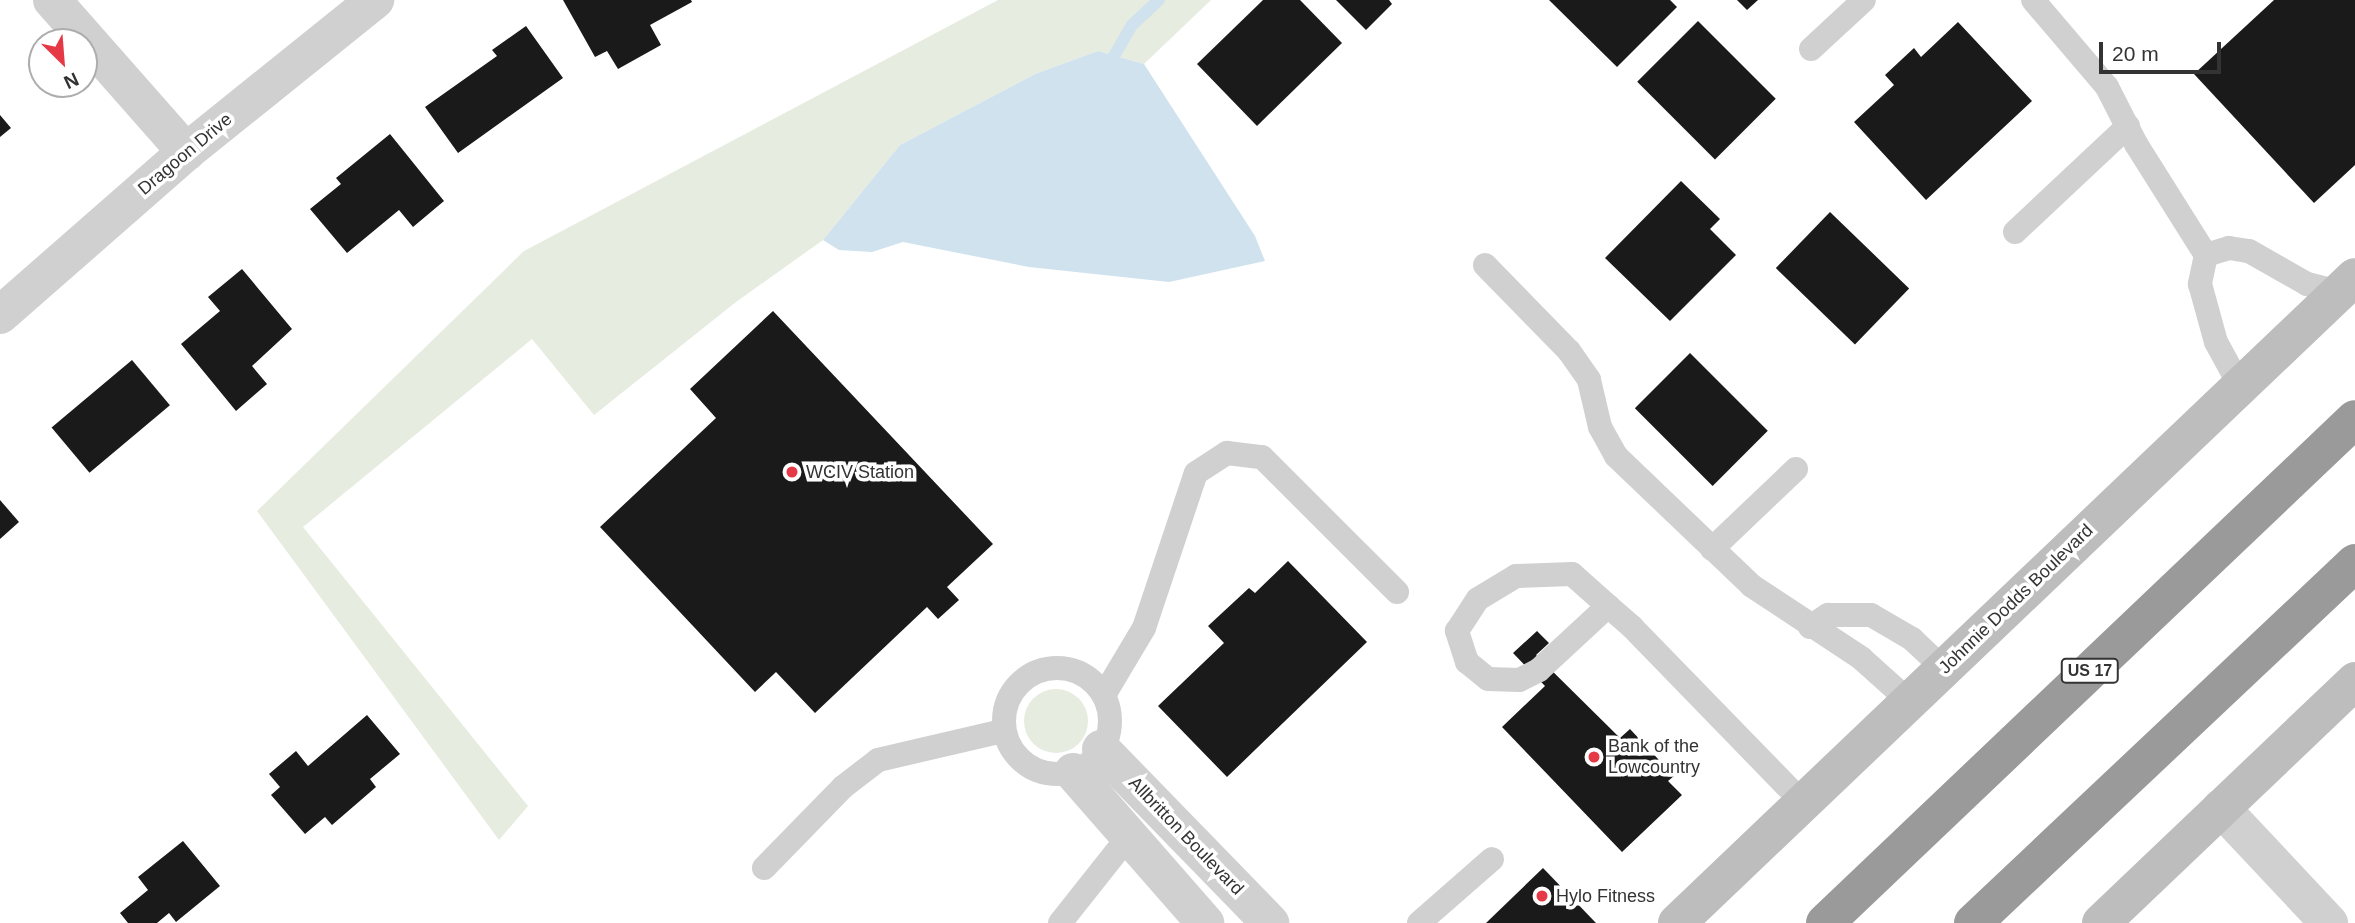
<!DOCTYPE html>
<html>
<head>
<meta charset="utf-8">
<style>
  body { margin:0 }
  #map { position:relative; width:2355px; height:923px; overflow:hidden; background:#fff; font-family:Helvetica,sans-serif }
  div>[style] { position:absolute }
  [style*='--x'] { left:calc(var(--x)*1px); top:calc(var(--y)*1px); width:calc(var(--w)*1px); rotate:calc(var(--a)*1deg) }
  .green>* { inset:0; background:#e6ecdf }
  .round { border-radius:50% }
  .water>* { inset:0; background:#cfe2ee }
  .stream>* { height:12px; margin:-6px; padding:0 6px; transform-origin:6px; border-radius:6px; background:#cfe2ee }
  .building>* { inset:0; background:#1a1a1a; transform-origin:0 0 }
  .lane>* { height:24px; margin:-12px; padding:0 12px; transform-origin:12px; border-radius:12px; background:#d0d0d0 }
  .lane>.ring { margin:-12px; padding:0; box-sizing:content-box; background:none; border:24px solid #d0d0d0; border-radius:50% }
  .street>* { height:38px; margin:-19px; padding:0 19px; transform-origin:19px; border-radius:19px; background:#d0d0d0 }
  .secondary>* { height:38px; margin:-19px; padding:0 19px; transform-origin:19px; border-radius:19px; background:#bdbdbd }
  .highway>* { height:38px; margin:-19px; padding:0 19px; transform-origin:19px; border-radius:19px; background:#9a9a9a }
  .dots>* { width:19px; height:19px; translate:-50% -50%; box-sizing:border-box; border:4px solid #fff; border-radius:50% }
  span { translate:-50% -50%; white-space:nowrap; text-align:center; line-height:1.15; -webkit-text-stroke:7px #fff; paint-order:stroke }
  .shield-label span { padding:2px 5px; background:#fff; border:2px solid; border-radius:5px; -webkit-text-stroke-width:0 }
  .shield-label { font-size:16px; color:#333; font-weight:700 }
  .street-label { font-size:18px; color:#333 }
  .poi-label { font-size:18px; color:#333 }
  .left { translate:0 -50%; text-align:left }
  .north { position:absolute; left:28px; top:28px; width:70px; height:70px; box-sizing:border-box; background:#fff; border:2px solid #adadad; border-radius:50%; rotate:155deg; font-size:19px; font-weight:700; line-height:28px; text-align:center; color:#333 }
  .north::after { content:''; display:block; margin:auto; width:24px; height:32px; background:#e63946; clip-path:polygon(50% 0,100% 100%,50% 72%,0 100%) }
  .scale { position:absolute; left:2099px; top:42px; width:122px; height:32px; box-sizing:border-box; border:4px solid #333; border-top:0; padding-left:9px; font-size:21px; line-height:24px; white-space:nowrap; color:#333; -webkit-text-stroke:5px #fff; paint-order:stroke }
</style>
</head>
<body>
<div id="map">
  <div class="green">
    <i style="clip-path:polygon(998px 0,1211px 0,1144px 64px,1098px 51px,1035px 74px,900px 145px,823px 240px,736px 302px,594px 415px,532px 339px,303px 527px,528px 806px,499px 840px,257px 511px,524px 251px)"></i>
    <i class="round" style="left:1024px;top:689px;width:64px;height:64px"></i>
  </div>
  <div class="water">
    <i style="clip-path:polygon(1098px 51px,1144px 64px,1255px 236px,1265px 261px,1169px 282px,1029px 267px,903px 242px,872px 252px,839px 250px,823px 240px,900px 145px,1035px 74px)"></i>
  </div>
  <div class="stream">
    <i style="--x:1114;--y:56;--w:36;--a:-60"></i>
    <i style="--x:1132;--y:25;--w:37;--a:-43"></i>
  </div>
  <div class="building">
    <i style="clip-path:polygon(563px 0,691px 0,692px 2px,650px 25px,661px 45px,618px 69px,607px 51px,595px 57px)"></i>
    <i style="clip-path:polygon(1263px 0,1300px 0,1342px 43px,1257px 126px,1197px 64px)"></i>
    <i style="clip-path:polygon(1336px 0,1389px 0,1392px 4px,1366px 30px)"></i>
    <i style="clip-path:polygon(1549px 0,1670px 0,1677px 7px,1617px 67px)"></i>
    <i style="clip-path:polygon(1737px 0,1758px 0,1747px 10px)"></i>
    <i style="clip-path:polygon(2274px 0,2355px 0,2355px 165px,2314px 203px,2194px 74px)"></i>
    <i style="left:1698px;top:21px;width:110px;height:86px;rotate:45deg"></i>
    <i style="clip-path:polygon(1958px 22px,2032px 101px,1926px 200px,1854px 122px,1894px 85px,1885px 75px,1914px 48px,1921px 57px)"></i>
    <i style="clip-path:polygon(526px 26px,563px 78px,458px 153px,425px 107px,497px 56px,492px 50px)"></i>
    <i style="clip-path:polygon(0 115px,11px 128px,0 137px)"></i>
    <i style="clip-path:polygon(390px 134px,444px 201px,413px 227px,399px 210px,347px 253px,310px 209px,341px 184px,336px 178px)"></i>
    <i style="clip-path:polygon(1681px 181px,1720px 219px,1710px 229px,1736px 255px,1670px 321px,1605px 258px)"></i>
    <i style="left:1830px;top:212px;width:110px;height:78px;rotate:44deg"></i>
    <i style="clip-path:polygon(242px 269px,292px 329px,252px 366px,267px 384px,236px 411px,181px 344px,220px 311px,208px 297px)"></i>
    <i style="clip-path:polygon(773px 311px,993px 544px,947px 587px,959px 600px,938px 619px,927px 607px,815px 713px,776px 672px,755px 692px,600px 527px,716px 418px,690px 389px)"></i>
    <i style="left:1690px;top:353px;width:110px;height:78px;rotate:45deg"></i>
    <i style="left:132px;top:360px;width:59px;height:105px;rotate:50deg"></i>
    <i style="clip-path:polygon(0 500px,19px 522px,0 539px)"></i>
    <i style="clip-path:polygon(1288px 561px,1367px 642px,1227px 777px,1158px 706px,1224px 643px,1208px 626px,1249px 588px,1255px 593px)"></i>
    <i style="clip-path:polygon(1537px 631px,1549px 643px,1536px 655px,1620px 738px,1630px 729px,1674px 776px,1668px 781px,1682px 795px,1622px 852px,1502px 727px,1545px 686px,1513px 653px)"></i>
    <i style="clip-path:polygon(367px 715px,400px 754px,370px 779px,376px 787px,332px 825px,325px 817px,305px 834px,271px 795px,280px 787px,269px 774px,296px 751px,308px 766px)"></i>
    <i style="clip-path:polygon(183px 841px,220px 886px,176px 922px,169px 913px,157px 923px,128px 923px,120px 913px,148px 890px,138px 877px)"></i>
    <i style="clip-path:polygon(1543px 868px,1596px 923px,1486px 923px)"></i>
  </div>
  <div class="lane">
    <i style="--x:2033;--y:0;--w:114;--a:49.6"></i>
    <i style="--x:2107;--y:87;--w:64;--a:63"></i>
    <i style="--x:2136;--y:144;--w:131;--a:57.8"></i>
    <i style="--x:2206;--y:255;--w:30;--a:102"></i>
    <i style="--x:2200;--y:284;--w:60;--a:74.6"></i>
    <i style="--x:2216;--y:342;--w:50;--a:61.4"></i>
    <i style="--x:1811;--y:49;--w:72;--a:-42.8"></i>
    <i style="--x:2015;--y:232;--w:155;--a:-43.2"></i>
    <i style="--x:2206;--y:255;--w:24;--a:-17"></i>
    <i style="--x:2229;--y:248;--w:20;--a:9"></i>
    <i style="--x:2249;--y:251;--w:67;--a:29.6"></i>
    <i style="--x:2307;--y:284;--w:33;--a:14"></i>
    <i style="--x:1485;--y:265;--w:120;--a:45.7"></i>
    <i style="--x:1569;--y:351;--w:35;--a:55"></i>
    <i style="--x:1589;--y:380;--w:48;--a:76.8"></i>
    <i style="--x:1600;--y:427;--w:33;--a:61"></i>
    <i style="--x:1616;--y:456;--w:188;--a:43.7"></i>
    <i style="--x:1752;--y:586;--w:131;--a:33.4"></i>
    <i style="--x:1861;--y:658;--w:64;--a:41.9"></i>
    <i style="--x:1712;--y:549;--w:116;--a:-43.6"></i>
    <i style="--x:1608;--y:606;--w:94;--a:137.2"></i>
    <i style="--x:1539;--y:670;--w:22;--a:153"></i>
    <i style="--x:1519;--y:680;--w:31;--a:-178"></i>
    <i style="--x:1488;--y:679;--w:27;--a:-141"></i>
    <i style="--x:1467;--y:662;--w:33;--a:-108"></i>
    <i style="--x:1457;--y:631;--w:38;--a:-57"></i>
    <i style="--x:1478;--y:599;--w:44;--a:-31.2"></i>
    <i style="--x:1516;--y:576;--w:56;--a:-2"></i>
    <i style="--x:1572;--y:574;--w:48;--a:41.6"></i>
    <i style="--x:1608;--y:606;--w:32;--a:41"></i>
    <i style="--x:1632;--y:627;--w:245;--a:45.8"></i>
    <i style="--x:1810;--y:627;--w:22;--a:-34"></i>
    <i style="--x:1828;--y:615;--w:43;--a:0"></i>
    <i style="--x:1871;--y:615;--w:48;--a:30.3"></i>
    <i style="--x:1912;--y:639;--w:42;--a:43.1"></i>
    <i class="ring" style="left:1004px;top:668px;width:82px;height:82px"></i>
    <i style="--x:1104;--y:695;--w:78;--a:-59.2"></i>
    <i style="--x:1144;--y:628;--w:163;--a:-71.5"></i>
    <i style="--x:1196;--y:473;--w:37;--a:-33"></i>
    <i style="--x:1227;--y:453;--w:35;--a:7"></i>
    <i style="--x:1262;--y:457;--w:191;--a:45"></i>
    <i style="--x:764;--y:868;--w:113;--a:-45.7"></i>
    <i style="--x:843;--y:787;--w:44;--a:-37.6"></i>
    <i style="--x:878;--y:760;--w:128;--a:-13.1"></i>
    <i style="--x:1060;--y:923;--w:111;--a:-51.6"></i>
    <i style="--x:1419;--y:923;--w:97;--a:-41.2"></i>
  </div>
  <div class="street">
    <i style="--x:52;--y:0;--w:203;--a:48.6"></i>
    <i style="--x:0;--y:315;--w:247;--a:-41.2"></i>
    <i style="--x:186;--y:152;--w:243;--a:-38.8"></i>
    <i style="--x:1101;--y:749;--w:243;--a:45.8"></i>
    <i style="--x:1073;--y:772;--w:201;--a:48.8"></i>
    <i style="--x:2221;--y:808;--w:158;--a:46.8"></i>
  </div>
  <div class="secondary">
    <i style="--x:1677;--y:923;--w:936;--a:-43.62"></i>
    <i style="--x:2101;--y:923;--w:351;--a:-43.6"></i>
  </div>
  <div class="highway">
    <i style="--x:1825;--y:923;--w:731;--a:-43.56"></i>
    <i style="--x:1973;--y:923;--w:525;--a:-43.3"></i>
  </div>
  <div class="dots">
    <i style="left:792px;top:472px;background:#e63946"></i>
    <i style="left:1594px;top:757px;background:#e63946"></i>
    <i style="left:1542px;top:896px;background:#e63946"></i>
  </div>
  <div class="shield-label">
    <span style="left:2090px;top:671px">US 17</span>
  </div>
  <div class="street-label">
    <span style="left:185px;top:154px;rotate:-40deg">Dragoon Drive</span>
    <span style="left:2016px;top:599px;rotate:-44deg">Johnnie Dodds Boulevard</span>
    <span style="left:1186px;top:836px;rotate:46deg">Allbritton Boulevard</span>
  </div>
  <div class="poi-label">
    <span class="left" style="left:806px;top:472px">WCIV Station</span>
    <span class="left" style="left:1608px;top:757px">Bank of the<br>Lowcountry</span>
    <span class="left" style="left:1556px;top:896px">Hylo Fitness</span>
  </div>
  <div class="north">N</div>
  <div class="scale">20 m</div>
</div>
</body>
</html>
